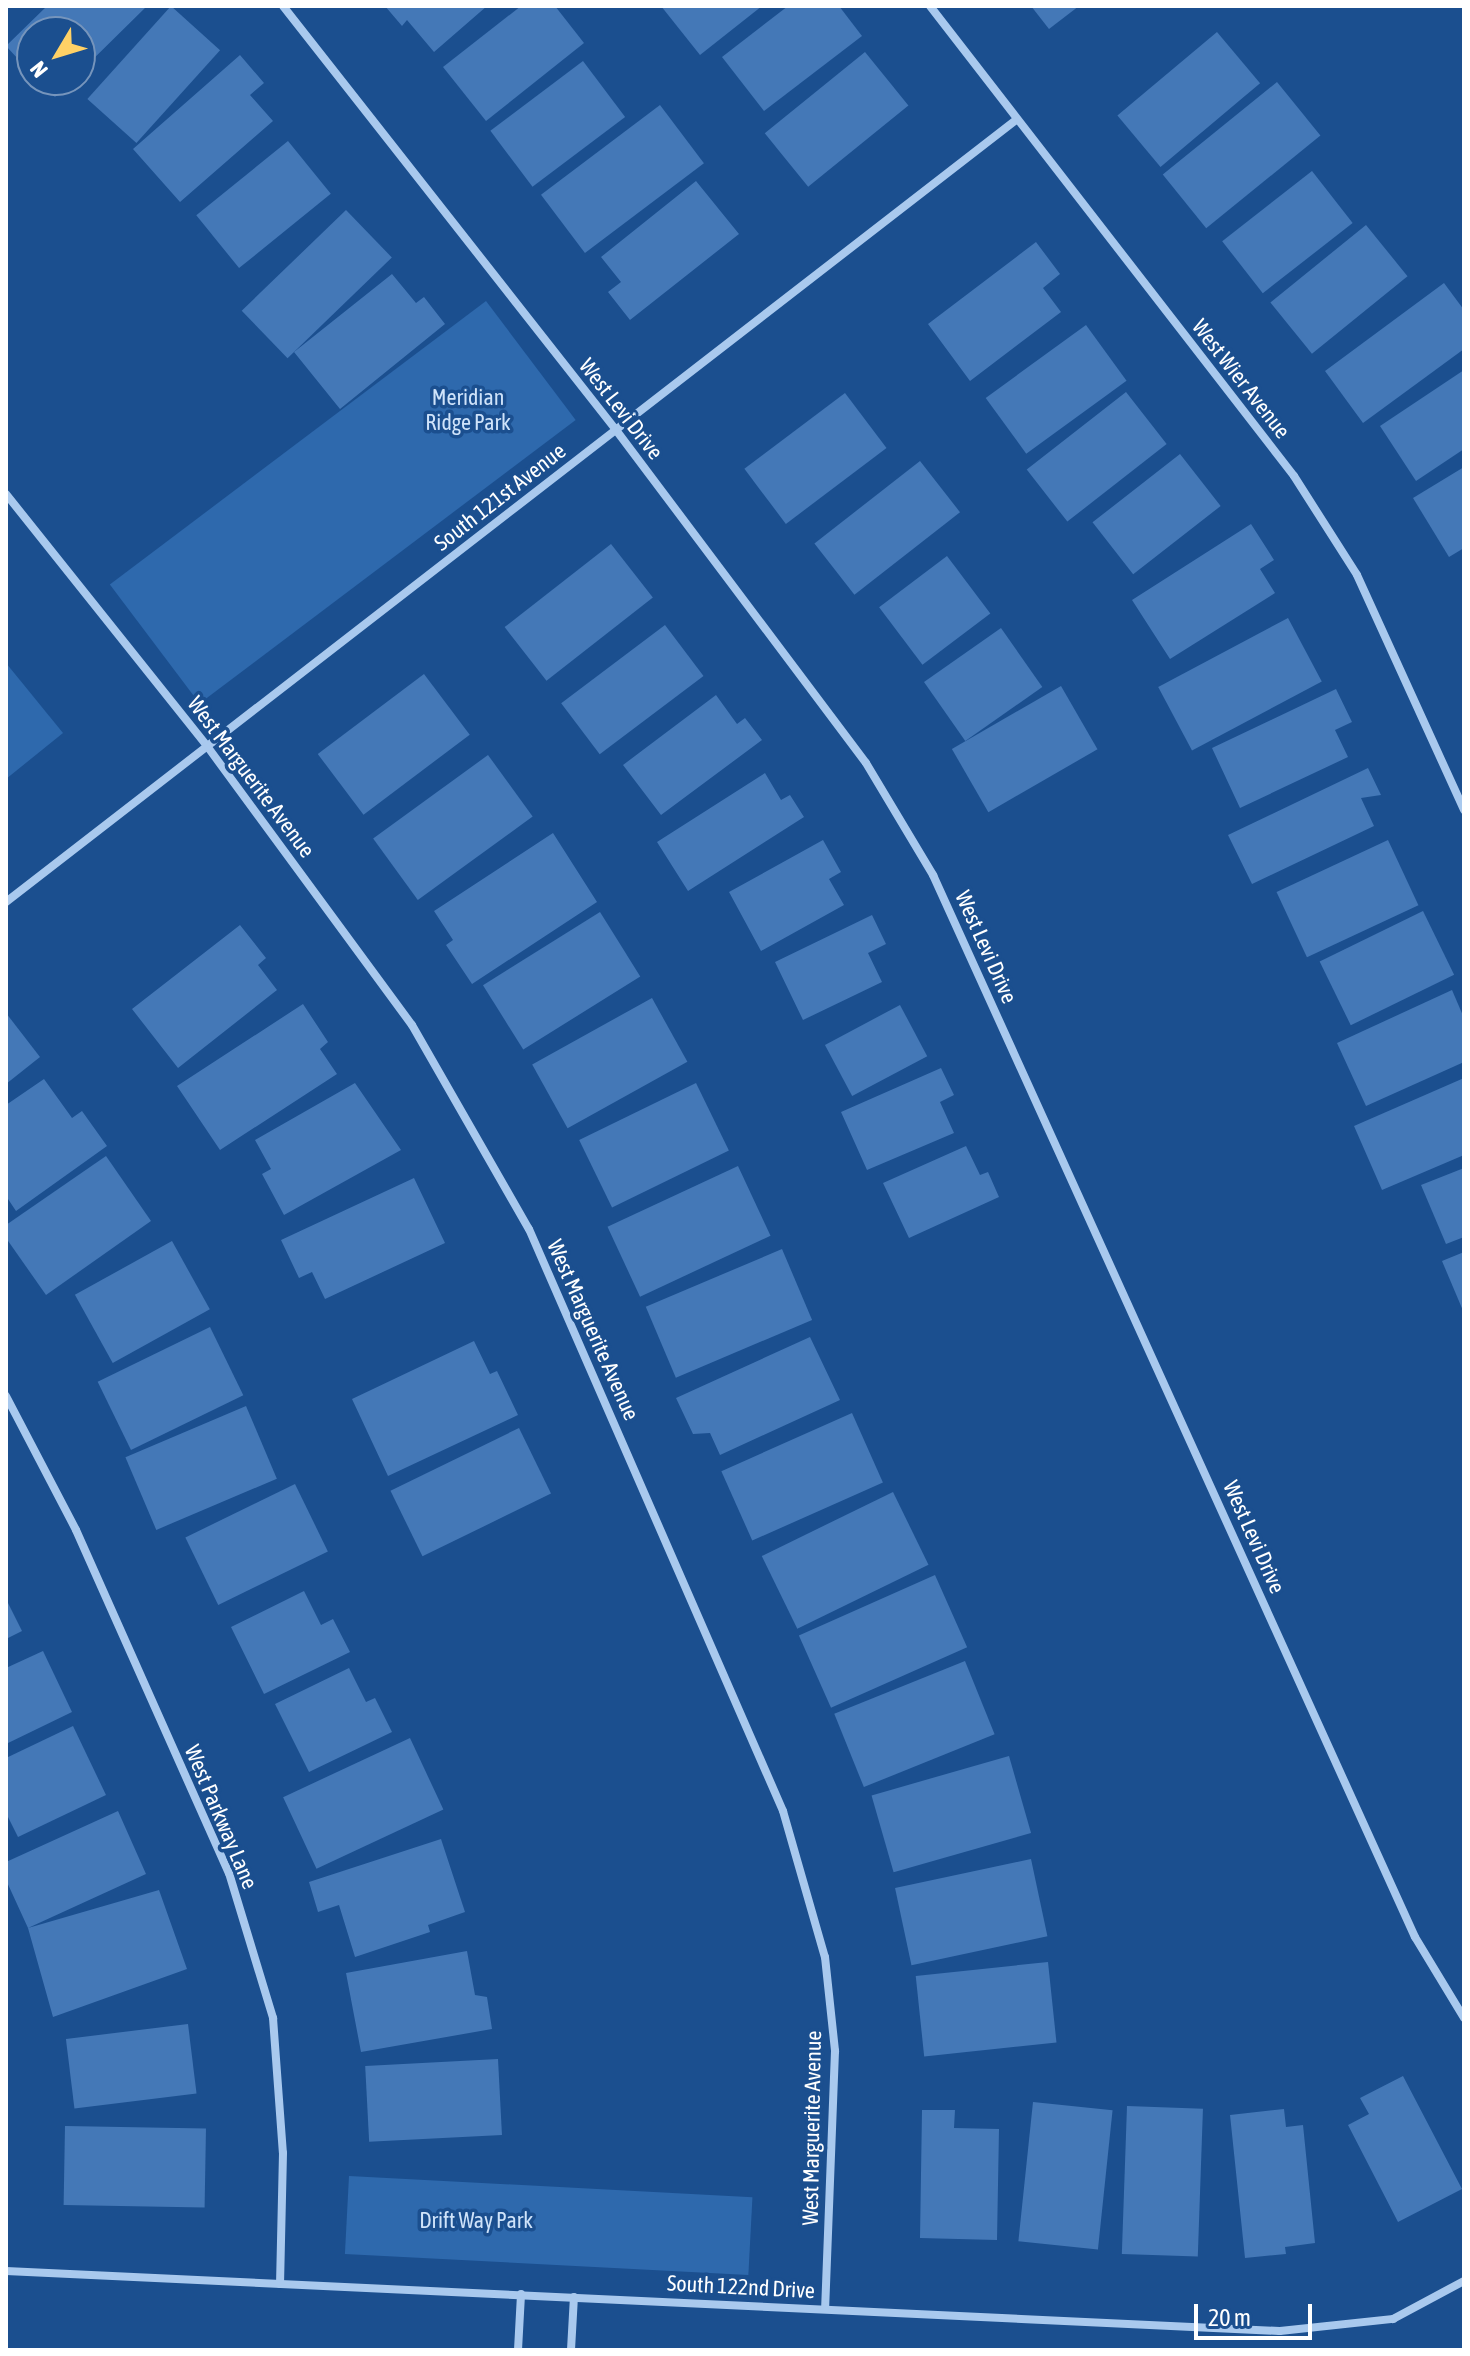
<!DOCTYPE html>
<html>
<head>
<meta charset="utf-8">
<style>
  body { margin:0 }
  #map { position:relative; width:1470px; height:2356px; overflow:hidden; background:#1b4f8f; font-family:"Asap Condensed",sans-serif }
  div>[style] { position:absolute }
  [style*='--x'] { left:calc(var(--x)*1px); top:calc(var(--y)*1px); width:calc(var(--w)*1px); rotate:calc(var(--a)*1deg) }
  .green>* { inset:0; background:#2e69ad; transform-origin:0 0 }
  .building>* { inset:0; background:#4478b7; transform-origin:0 0 }
  .street>* { height:8px; margin:-4px; padding:0 4px; transform-origin:4px; border-radius:4px; background:#a9c9ee }
  span { translate:-50% -50%; white-space:nowrap; text-align:center; line-height:1.15; -webkit-text-stroke:7px #1b4f8f; paint-order:stroke }
  .street-label { font-size:22px; color:#fff }
  .park-label { font-size:22px; color:#cfe3fa }
  .frame { position:absolute; inset:0; border:8px solid #fff; pointer-events:none }
  .north { position:absolute; left:16px; top:16px; width:80px; height:80px; box-sizing:border-box; background:#1b4f8f; border:2px solid #7695bc; border-radius:50%; rotate:232deg; font-size:22px; font-weight:700; line-height:32px; text-align:center; color:#fff }
  .north::after { content:''; display:block; margin:auto; width:28px; height:36px; background:#ffd166; clip-path:polygon(50% 0,100% 100%,50% 72%,0 100%) }
  .scale { position:absolute; left:1194px; top:2304px; width:118px; height:36px; box-sizing:border-box; border:4px solid #fff; border-top:0; padding-left:10px; font-size:24px; line-height:28px; white-space:nowrap; color:#fff; -webkit-text-stroke:6px #1b4f8f; paint-order:stroke }
</style>
</head>
<body>
<div id="map">
  <div class="green">
    <i style="left:486px;top:301px;width:149px;height:471px;rotate:53deg"></i>
    <i style="clip-path:polygon(6px 663px,63px 733px,6px 779px)"></i>
    <i style="left:349px;top:2176px;width:404px;height:78px;rotate:3deg"></i>
  </div>
  <div class="building">
    <i style="clip-path:polygon(47px 6px,147px 6px,80px 72px,80px 32px,32px 32px,32px 74px,6px 46px)"></i>
    <i style="left:171px;top:6px;width:66px;height:125px;rotate:42deg"></i>
    <i style="clip-path:polygon(385px 6px,487px 6px,434px 52px,407px 20px,402px 26px)"></i>
    <i style="clip-path:polygon(521px 6px,555px 6px,584px 43px,486px 121px,443px 67px)"></i>
    <i style="clip-path:polygon(661px 6px,762px 6px,700px 55px)"></i>
    <i style="clip-path:polygon(788px 6px,839px 6px,862px 36px,764px 111px,722px 57px)"></i>
    <i style="clip-path:polygon(1031px 6px,1079px 6px,1049px 29px)"></i>
    <i style="left:1217px;top:32px;width:67px;height:130px;rotate:50deg"></i>
    <i style="left:865px;top:52px;width:69px;height:129px;rotate:51deg"></i>
    <i style="clip-path:polygon(240px 55px,264px 83px,250px 95px,273px 121px,180px 202px,133px 149px)"></i>
    <i style="left:583px;top:61px;width:70px;height:116px;rotate:53deg"></i>
    <i style="clip-path:polygon(38px 80px,71px 80px,55px 97px)"></i>
    <i style="left:1277px;top:82px;width:69px;height:147px;rotate:51deg"></i>
    <i style="left:660px;top:105px;width:73px;height:149px;rotate:53deg"></i>
    <i style="left:288px;top:141px;width:68px;height:118px;rotate:51deg"></i>
    <i style="left:1312px;top:171px;width:66px;height:114px;rotate:52deg"></i>
    <i style="clip-path:polygon(696px 181px,739px 234px,630px 320px,608px 292px,621px 282px,601px 257px)"></i>
    <i style="left:346px;top:210px;width:66px;height:145px;rotate:46deg"></i>
    <i style="left:1366px;top:225px;width:66px;height:123px;rotate:51deg"></i>
    <i style="clip-path:polygon(1036px 242px,1060px 274px,1043px 288px,1061px 312px,970px 381px,928px 324px)"></i>
    <i style="clip-path:polygon(392px 274px,416px 303px,424px 297px,445px 324px,340px 409px,294px 352px)"></i>
    <i style="clip-path:polygon(1444px 283px,1464px 310px,1464px 349px,1363px 423px,1325px 371px)"></i>
    <i style="left:1086px;top:325px;width:69px;height:124px;rotate:54deg"></i>
    <i style="clip-path:polygon(1464px 370px,1464px 449px,1416px 481px,1380px 426px)"></i>
    <i style="left:1126px;top:392px;width:66px;height:126px;rotate:52deg"></i>
    <i style="left:845px;top:393px;width:69px;height:126px;rotate:53deg"></i>
    <i style="left:1180px;top:454px;width:66px;height:111px;rotate:52deg"></i>
    <i style="left:920px;top:461px;width:65px;height:134px;rotate:52deg"></i>
    <i style="clip-path:polygon(1464px 467px,1464px 548px,1449px 557px,1413px 498px)"></i>
    <i style="clip-path:polygon(1251px 524px,1274px 560px,1260px 569px,1275px 593px,1170px 659px,1132px 600px)"></i>
    <i style="left:611px;top:544px;width:68px;height:135px;rotate:52deg"></i>
    <i style="left:947px;top:556px;width:72px;height:85px;rotate:53deg"></i>
    <i style="left:1288px;top:618px;width:72px;height:147px;rotate:62deg"></i>
    <i style="left:665px;top:625px;width:64px;height:130px;rotate:53deg"></i>
    <i style="left:1001px;top:628px;width:72px;height:94px;rotate:55deg"></i>
    <i style="left:424px;top:674px;width:76px;height:133px;rotate:53deg"></i>
    <i style="left:1061px;top:686px;width:73px;height:126px;rotate:60deg"></i>
    <i style="clip-path:polygon(1336px 689px,1352px 722px,1335px 730px,1348px 757px,1240px 808px,1212px 748px)"></i>
    <i style="clip-path:polygon(716px 695px,737px 724px,745px 718px,762px 740px,661px 815px,623px 765px)"></i>
    <i style="left:488px;top:755px;width:76px;height:142px;rotate:54deg"></i>
    <i style="clip-path:polygon(1368px 768px,1381px 795px,1361px 798px,1374px 826px,1252px 884px,1228px 835px)"></i>
    <i style="clip-path:polygon(765px 773px,781px 800px,790px 795px,804px 817px,688px 891px,657px 842px)"></i>
    <i style="clip-path:polygon(553px 833px,597px 902px,472px 984px,446px 945px,453px 940px,434px 911px)"></i>
    <i style="clip-path:polygon(823px 840px,841px 872px,829px 879px,844px 905px,761px 951px,729px 892px)"></i>
    <i style="left:1388px;top:840px;width:72px;height:123px;rotate:65deg"></i>
    <i style="left:1423px;top:911px;width:71px;height:115px;rotate:64deg"></i>
    <i style="left:600px;top:912px;width:76px;height:138px;rotate:58deg"></i>
    <i style="clip-path:polygon(872px 915px,886px 944px,868px 953px,882px 982px,803px 1020px,775px 962px)"></i>
    <i style="clip-path:polygon(240px 925px,266px 958px,258px 965px,277px 990px,178px 1068px,132px 1009px)"></i>
    <i style="clip-path:polygon(1452px 990px,1464px 1018px,1464px 1062px,1366px 1106px,1337px 1043px)"></i>
    <i style="left:652px;top:998px;width:73px;height:137px;rotate:61deg"></i>
    <i style="clip-path:polygon(303px 1004px,328px 1042px,320px 1049px,337px 1074px,220px 1150px,177px 1086px)"></i>
    <i style="left:900px;top:1005px;width:58px;height:85px;rotate:62deg"></i>
    <i style="clip-path:polygon(6px 1013px,40px 1057px,6px 1084px)"></i>
    <i style="clip-path:polygon(941px 1068px,954px 1095px,940px 1102px,954px 1133px,867px 1170px,841px 1112px)"></i>
    <i style="clip-path:polygon(1464px 1078px,1464px 1155px,1382px 1190px,1354px 1126px)"></i>
    <i style="clip-path:polygon(44px 1079px,72px 1118px,82px 1111px,107px 1146px,16px 1211px,6px 1196px,6px 1105px)"></i>
    <i style="clip-path:polygon(355px 1083px,401px 1150px,284px 1215px,262px 1174px,271px 1169px,255px 1140px)"></i>
    <i style="left:696px;top:1083px;width:75px;height:130px;rotate:64deg"></i>
    <i style="clip-path:polygon(966px 1146px,980px 1175px,988px 1172px,999px 1197px,909px 1238px,883px 1183px)"></i>
    <i style="clip-path:polygon(106px 1156px,151px 1221px,46px 1295px,6px 1238px,6px 1225px)"></i>
    <i style="left:738px;top:1166px;width:77px;height:144px;rotate:65deg"></i>
    <i style="clip-path:polygon(1464px 1168px,1464px 1237px,1446px 1244px,1421px 1185px)"></i>
    <i style="clip-path:polygon(414px 1178px,445px 1243px,325px 1299px,312px 1272px,299px 1278px,281px 1240px)"></i>
    <i style="left:172px;top:1241px;width:78px;height:111px;rotate:61deg"></i>
    <i style="left:782px;top:1249px;width:77px;height:148px;rotate:67deg"></i>
    <i style="clip-path:polygon(1464px 1252px,1464px 1313px,1442px 1261px)"></i>
    <i style="left:210px;top:1327px;width:76px;height:125px;rotate:64deg"></i>
    <i style="clip-path:polygon(810px 1337px,840px 1400px,720px 1455px,710px 1433px,693px 1434px,676px 1398px)"></i>
    <i style="clip-path:polygon(474px 1341px,490px 1374px,497px 1371px,518px 1415px,388px 1476px,352px 1399px)"></i>
    <i style="left:246px;top:1406px;width:79px;height:131px;rotate:67deg"></i>
    <i style="left:852px;top:1413px;width:76px;height:143px;rotate:66deg"></i>
    <i style="left:519px;top:1428px;width:73px;height:143px;rotate:64deg"></i>
    <i style="left:295px;top:1484px;width:75px;height:122px;rotate:64deg"></i>
    <i style="left:893px;top:1492px;width:81px;height:146px;rotate:64deg"></i>
    <i style="left:935px;top:1575px;width:79px;height:149px;rotate:66deg"></i>
    <i style="clip-path:polygon(304px 1591px,321px 1625px,333px 1619px,350px 1652px,264px 1694px,231px 1627px)"></i>
    <i style="clip-path:polygon(6px 1599px,22px 1631px,6px 1639px)"></i>
    <i style="clip-path:polygon(43px 1651px,72px 1712px,6px 1744px,6px 1668px)"></i>
    <i style="left:965px;top:1661px;width:79px;height:141px;rotate:68deg"></i>
    <i style="clip-path:polygon(349px 1668px,366px 1702px,375px 1698px,392px 1732px,309px 1772px,275px 1704px)"></i>
    <i style="clip-path:polygon(73px 1726px,106px 1795px,18px 1837px,6px 1813px,6px 1758px)"></i>
    <i style="left:410px;top:1738px;width:79px;height:140px;rotate:65deg"></i>
    <i style="left:1009px;top:1756px;width:80px;height:143px;rotate:74deg"></i>
    <i style="clip-path:polygon(118px 1811px,146px 1874px,28px 1928px,159px 1890px,187px 1969px,53px 2017px,28px 1928px,6px 1880px,6px 1862px)"></i>
    <i style="clip-path:polygon(441px 1839px,465px 1912px,428px 1925px,430px 1932px,355px 1957px,339px 1905px,318px 1912px,309px 1882px)"></i>
    <i style="left:1031px;top:1859px;width:79px;height:139px;rotate:78deg"></i>
    <i style="clip-path:polygon(467px 1951px,475px 1995px,487px 1997px,492px 2029px,361px 2052px,346px 1973px)"></i>
    <i style="left:1048px;top:1962px;width:81px;height:133px;rotate:84deg"></i>
    <i style="left:188px;top:2024px;width:70px;height:123px;rotate:83deg"></i>
    <i style="left:498px;top:2059px;width:76px;height:133px;rotate:87deg"></i>
    <i style="clip-path:polygon(1403px 2076px,1462px 2189px,1398px 2222px,1348px 2125px,1369px 2114px,1360px 2098px)"></i>
    <i style="left:1033px;top:2102px;width:80px;height:140px;rotate:6deg"></i>
    <i style="left:1127px;top:2106px;width:76px;height:148px;rotate:2deg"></i>
    <i style="clip-path:polygon(1284px 2109px,1286px 2127px,1303px 2125px,1315px 2243px,1285px 2247px,1286px 2254px,1245px 2258px,1230px 2115px)"></i>
    <i style="clip-path:polygon(922px 2110px,955px 2110px,954px 2128px,999px 2129px,997px 2240px,920px 2238px)"></i>
    <i style="left:65px;top:2126px;width:141px;height:79px;rotate:1deg"></i>
  </div>
  <div class="street">
    <i style="--x:283;--y:6;--w:539;--a:51.85"></i>
    <i style="--x:616;--y:430;--w:416;--a:53.1"></i>
    <i style="--x:866;--y:763;--w:131;--a:59.1"></i>
    <i style="--x:933;--y:875;--w:1166;--a:65.59"></i>
    <i style="--x:1415;--y:1937;--w:95;--a:58.8"></i>
    <i style="--x:930;--y:6;--w:594;--a:52.24"></i>
    <i style="--x:1294;--y:476;--w:117;--a:57.5"></i>
    <i style="--x:1357;--y:575;--w:258;--a:65.5"></i>
    <i style="--x:6;--y:494;--w:322;--a:51.4"></i>
    <i style="--x:207;--y:746;--w:346;--a:53.7"></i>
    <i style="--x:412;--y:1025;--w:235;--a:60.2"></i>
    <i style="--x:529;--y:1229;--w:635;--a:66.42"></i>
    <i style="--x:783;--y:1811;--w:152;--a:74"></i>
    <i style="--x:825;--y:1957;--w:95;--a:83.9"></i>
    <i style="--x:835;--y:2051;--w:258;--a:92.2"></i>
    <i style="--x:6;--y:902;--w:1277;--a:-37.75"></i>
    <i style="--x:6;--y:1396;--w:151;--a:62.4"></i>
    <i style="--x:76;--y:1530;--w:376;--a:66"></i>
    <i style="--x:229;--y:1873;--w:152;--a:73.1"></i>
    <i style="--x:273;--y:2018;--w:135;--a:85.8"></i>
    <i style="--x:283;--y:2153;--w:131;--a:91.3"></i>
    <i style="--x:6;--y:2271;--w:1275;--a:2.7"></i>
    <i style="--x:1280;--y:2331;--w:114;--a:-6.1"></i>
    <i style="--x:1393;--y:2319;--w:81;--a:-28.2"></i>
    <i style="--x:518;--y:2350;--w:56;--a:-86.9"></i>
    <i style="--x:571;--y:2350;--w:53;--a:-86.8"></i>
  </div>
  <div class="street-label">
    <span style="left:1241px;top:379px;rotate:52deg">West Wier Avenue</span>
    <span style="left:621px;top:409px;rotate:52deg">West Levi Drive</span>
    <span style="left:500px;top:497px;rotate:-38deg">South 121st Avenue</span>
    <span style="left:251px;top:777px;rotate:53deg">West Marguerite Avenue</span>
    <span style="left:986px;top:947px;rotate:66deg">West Levi Drive</span>
    <span style="left:593px;top:1330px;rotate:66deg">West Marguerite Avenue</span>
    <span style="left:1254px;top:1537px;rotate:66deg">West Levi Drive</span>
    <span style="left:221px;top:1817px;rotate:67deg">West Parkway Lane</span>
    <span style="left:812px;top:2128px;rotate:-89deg">West Marguerite Avenue</span>
    <span style="left:741px;top:2287px;rotate:3deg">South 122nd Drive</span>
  </div>
  <div class="park-label">
    <span style="left:468px;top:410px">Meridian<br>Ridge Park</span>
    <span style="left:476px;top:2221px">Drift Way Park</span>
  </div>
  <div class="frame"></div>
  <div class="north">N</div>
  <div class="scale">20 m</div>
</div>
</body>
</html>
